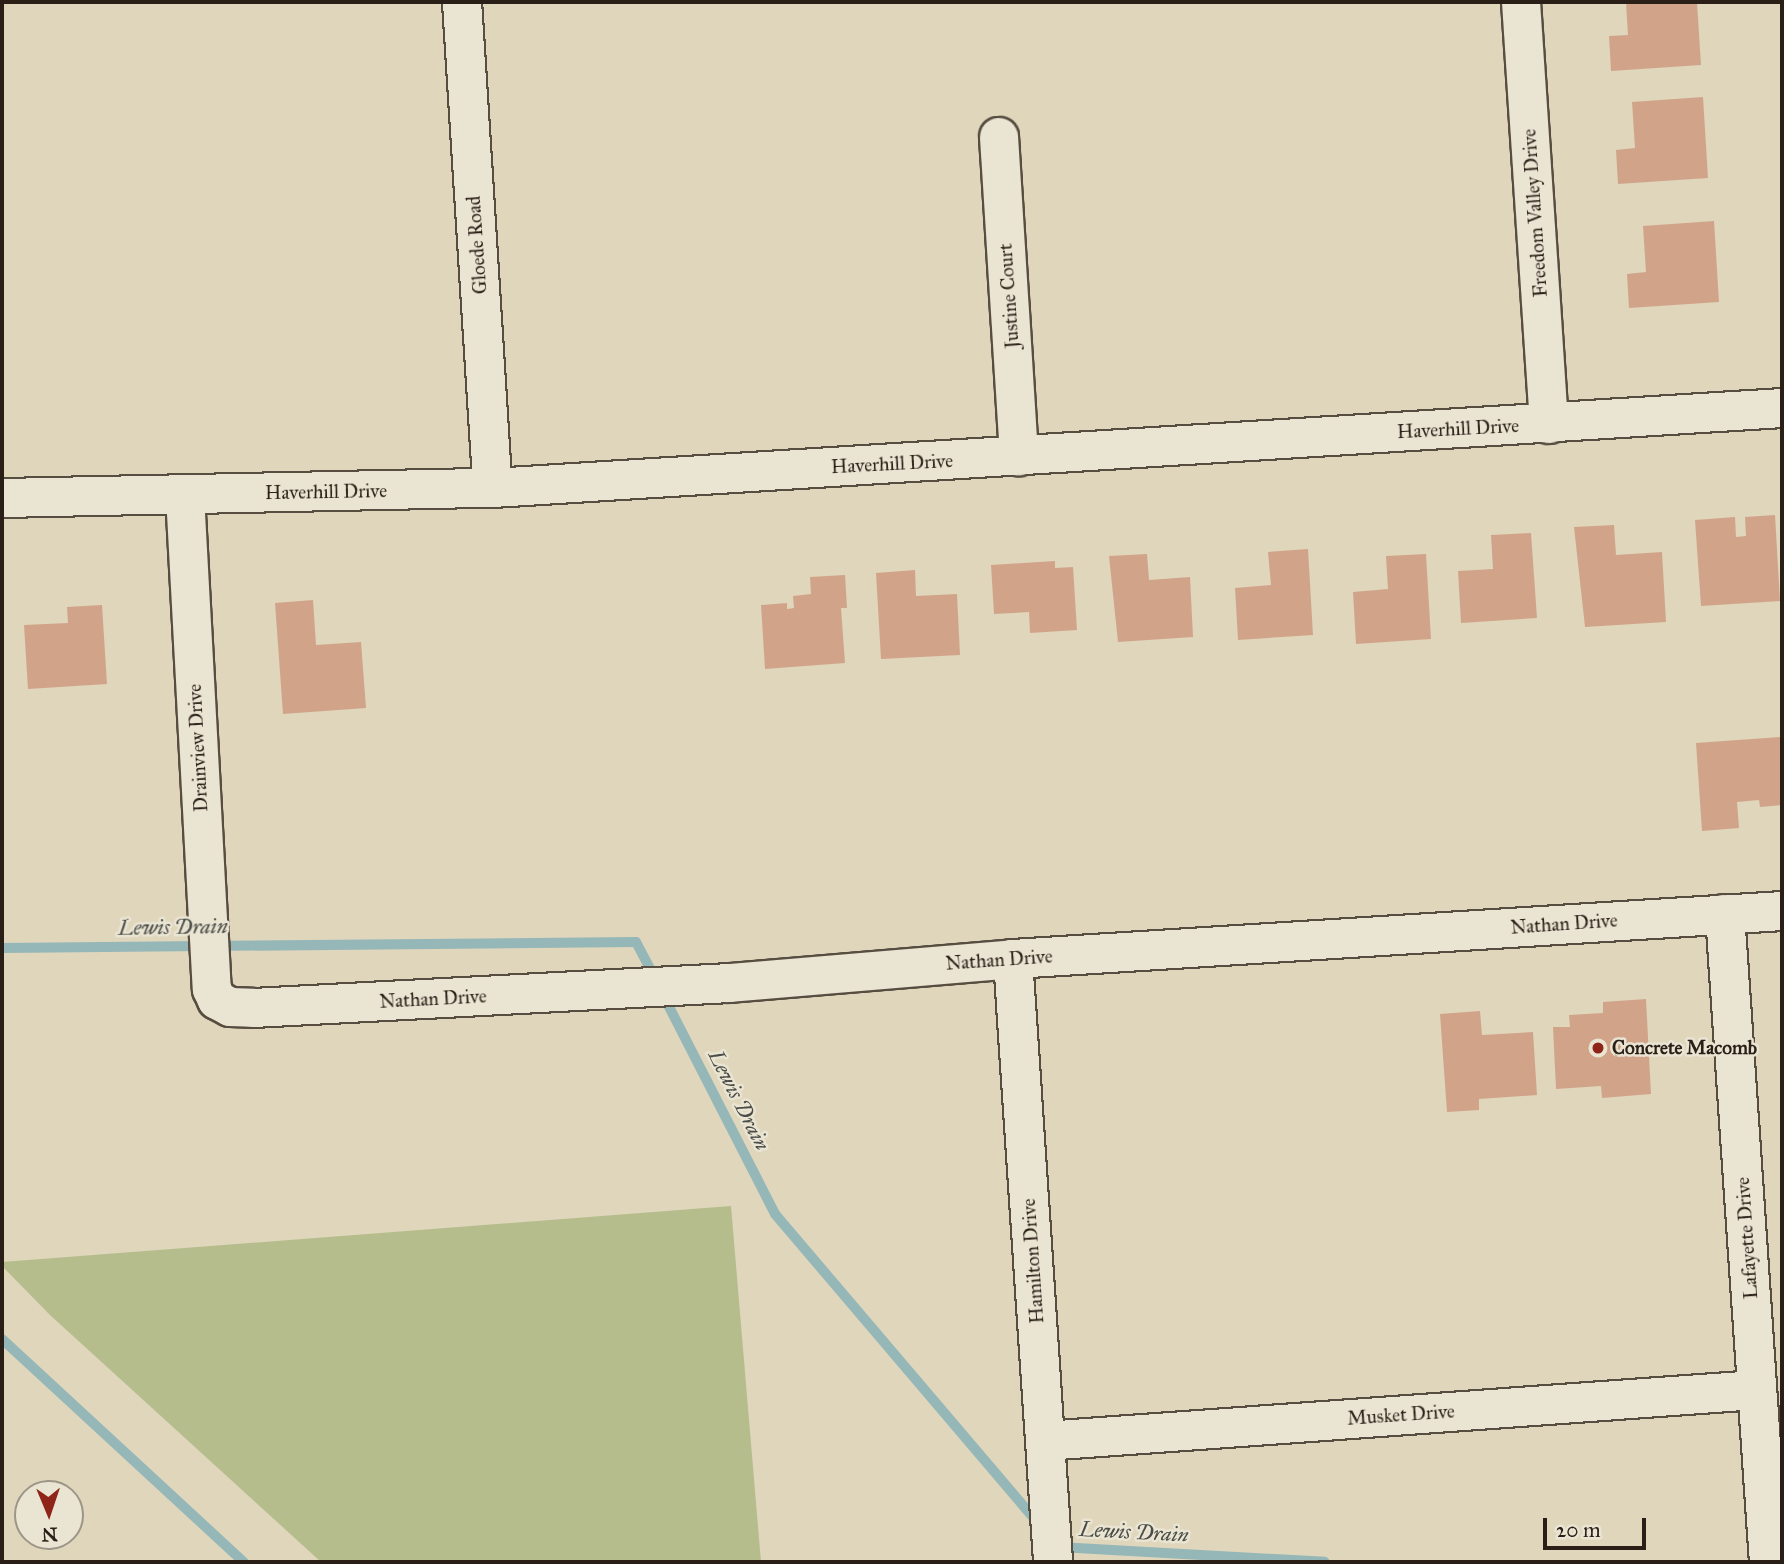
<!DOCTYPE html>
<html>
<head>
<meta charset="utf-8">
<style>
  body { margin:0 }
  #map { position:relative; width:1784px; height:1564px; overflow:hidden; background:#dfd6bc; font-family:"IM FELL Great Primer",serif }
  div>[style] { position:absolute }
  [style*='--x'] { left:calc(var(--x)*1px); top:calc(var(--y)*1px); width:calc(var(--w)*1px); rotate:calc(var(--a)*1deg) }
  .green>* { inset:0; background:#b6bd8d }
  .stream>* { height:10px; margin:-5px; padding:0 5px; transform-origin:5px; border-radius:5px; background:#95b7b8 }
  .building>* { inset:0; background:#d1a48a }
  .roads { filter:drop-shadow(2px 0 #574d40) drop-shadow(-2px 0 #574d40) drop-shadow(0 2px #574d40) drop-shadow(0 -2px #574d40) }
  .minor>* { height:38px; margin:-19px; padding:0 19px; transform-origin:19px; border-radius:19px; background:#eae4d3 }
  .dots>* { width:19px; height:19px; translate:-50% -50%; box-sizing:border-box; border:4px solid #eae4d3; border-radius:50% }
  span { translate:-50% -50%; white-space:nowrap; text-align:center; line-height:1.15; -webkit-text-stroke:5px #eae4d3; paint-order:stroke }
  .street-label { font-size:19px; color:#2a1f16 }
  .poi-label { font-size:19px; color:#2a1f16; font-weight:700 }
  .left { translate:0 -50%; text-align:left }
  .water-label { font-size:21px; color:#4a4d47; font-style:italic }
  .frame { position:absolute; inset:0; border:4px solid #2a1f16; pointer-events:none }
  .north { position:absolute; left:14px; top:1480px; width:70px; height:70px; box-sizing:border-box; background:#eae4d3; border:2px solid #9d9587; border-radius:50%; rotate:178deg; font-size:19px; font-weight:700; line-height:28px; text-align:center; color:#2a1f16 }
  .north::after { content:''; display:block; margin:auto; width:24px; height:32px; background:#8f2418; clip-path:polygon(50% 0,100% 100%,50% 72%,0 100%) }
  .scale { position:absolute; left:1543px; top:1518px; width:103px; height:32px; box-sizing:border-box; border:4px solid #2a1f16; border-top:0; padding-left:9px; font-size:21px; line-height:24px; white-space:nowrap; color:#2a1f16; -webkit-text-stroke:5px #eae4d3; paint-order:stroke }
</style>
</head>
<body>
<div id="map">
  <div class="green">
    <i style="clip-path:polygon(731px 1206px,761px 1562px,321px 1562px,50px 1315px,2px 1266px,2px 1262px)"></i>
  </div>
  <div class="stream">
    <i style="--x:2;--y:948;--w:634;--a:-0.54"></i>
    <i style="--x:636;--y:942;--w:41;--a:62.2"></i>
    <i style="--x:662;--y:993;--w:248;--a:62.9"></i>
    <i style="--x:775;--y:1214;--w:407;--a:49.6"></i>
    <i style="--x:2;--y:1339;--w:329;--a:42.7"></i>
    <i style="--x:1059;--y:1547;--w:266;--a:3.2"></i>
  </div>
  <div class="building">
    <i style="clip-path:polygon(1626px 2px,1697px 2px,1701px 65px,1611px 71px,1609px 36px,1628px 35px)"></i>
    <i style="clip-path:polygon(1703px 97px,1708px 178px,1618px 184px,1616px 150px,1635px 148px,1632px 102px)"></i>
    <i style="clip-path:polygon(1714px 221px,1719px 302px,1629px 308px,1627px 274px,1646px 272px,1643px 226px)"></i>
    <i style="clip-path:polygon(1775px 515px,1780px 601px,1701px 606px,1695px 520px,1735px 517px,1736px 537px,1746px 536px,1745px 517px)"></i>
    <i style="clip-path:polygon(1614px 525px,1616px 555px,1662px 552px,1666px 622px,1585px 627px,1574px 527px)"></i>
    <i style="clip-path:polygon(1531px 533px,1537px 618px,1461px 623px,1458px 571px,1493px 569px,1491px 535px)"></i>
    <i style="clip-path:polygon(1308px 549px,1313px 635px,1238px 640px,1235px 588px,1271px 585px,1268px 552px)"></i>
    <i style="clip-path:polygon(1147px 554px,1149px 580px,1190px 577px,1193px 637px,1118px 642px,1109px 556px)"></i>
    <i style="clip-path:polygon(1426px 554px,1431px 639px,1356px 644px,1353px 592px,1388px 589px,1386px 556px)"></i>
    <i style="clip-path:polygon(1055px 561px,1055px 568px,1073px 567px,1077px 630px,1030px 633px,1029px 612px,994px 614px,991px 565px)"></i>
    <i style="clip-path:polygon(915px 570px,916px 596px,957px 594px,960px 655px,881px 659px,876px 573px)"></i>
    <i style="clip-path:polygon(845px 575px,847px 608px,841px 608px,845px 663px,765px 669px,761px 605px,787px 603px,787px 609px,794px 608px,793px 596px,811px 594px,810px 577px)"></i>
    <i style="clip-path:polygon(313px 600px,316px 645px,361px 642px,366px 708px,283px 714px,275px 603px)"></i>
    <i style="clip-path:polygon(102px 605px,107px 684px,28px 689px,24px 625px,68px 623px,67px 607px)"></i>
    <i style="clip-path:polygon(1780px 737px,1782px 805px,1760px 807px,1759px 800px,1737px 802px,1739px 828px,1702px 831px,1696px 743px)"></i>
    <i style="clip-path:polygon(1646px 999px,1651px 1094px,1602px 1098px,1601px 1086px,1556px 1089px,1553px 1027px,1570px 1027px,1569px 1015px,1603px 1013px,1603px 1002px)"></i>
    <i style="clip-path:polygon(1480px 1011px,1482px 1035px,1533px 1032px,1537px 1095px,1479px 1099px,1479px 1110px,1447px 1112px,1440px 1014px)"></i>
  </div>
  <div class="roads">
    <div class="minor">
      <i style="--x:462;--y:2;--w:487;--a:86.4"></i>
      <i style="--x:1521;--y:2;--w:423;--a:86.2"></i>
      <i style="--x:999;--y:137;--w:320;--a:86.4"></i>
      <i style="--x:185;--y:495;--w:495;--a:86.9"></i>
      <i style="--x:212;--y:989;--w:12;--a:66"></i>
      <i style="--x:217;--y:1000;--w:15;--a:28"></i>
      <i style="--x:230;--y:1007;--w:23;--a:2"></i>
      <i style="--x:253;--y:1008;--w:477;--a:-3"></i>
      <i style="--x:729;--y:983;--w:285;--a:-4.8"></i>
      <i style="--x:1013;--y:959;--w:770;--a:-3.57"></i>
      <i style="--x:2;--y:498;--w:491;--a:-1.2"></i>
      <i style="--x:493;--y:488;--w:1291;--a:-3.55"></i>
      <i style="--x:1725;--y:914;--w:649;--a:86.12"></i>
      <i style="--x:1013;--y:959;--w:604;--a:86.2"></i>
      <i style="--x:1045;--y:1441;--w:714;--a:-4.1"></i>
    </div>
  </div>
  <div class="dots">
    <i style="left:1598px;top:1048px;background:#8f2418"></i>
  </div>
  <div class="street-label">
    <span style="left:1535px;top:213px;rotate:-94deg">Freedom Valley Drive</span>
    <span style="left:477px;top:245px;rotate:-94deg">Gloede Road</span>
    <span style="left:1009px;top:296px;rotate:-94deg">Justine Court</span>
    <span style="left:1458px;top:429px;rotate:-3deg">Haverhill Drive</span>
    <span style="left:892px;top:464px;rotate:-3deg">Haverhill Drive</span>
    <span style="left:326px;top:492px;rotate:-1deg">Haverhill Drive</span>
    <span style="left:198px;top:748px;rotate:-93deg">Drainview Drive</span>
    <span style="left:1564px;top:924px;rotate:-4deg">Nathan Drive</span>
    <span style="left:999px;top:960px;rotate:-4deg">Nathan Drive</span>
    <span style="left:433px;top:999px;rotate:-3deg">Nathan Drive</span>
    <span style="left:1747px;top:1238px;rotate:-94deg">Lafayette Drive</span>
    <span style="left:1033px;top:1261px;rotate:-94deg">Hamilton Drive</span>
    <span style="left:1401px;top:1415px;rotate:-4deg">Musket Drive</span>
  </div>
  <div class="poi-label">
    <span class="left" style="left:1612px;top:1048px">Concrete Macomb</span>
  </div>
  <div class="water-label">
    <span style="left:173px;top:927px;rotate:-1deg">Lewis Drain</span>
    <span style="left:739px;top:1100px;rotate:63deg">Lewis Drain</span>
    <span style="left:1134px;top:1532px;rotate:3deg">Lewis Drain</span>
  </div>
  <div class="frame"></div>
  <div class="north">N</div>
  <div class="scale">20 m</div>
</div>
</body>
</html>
